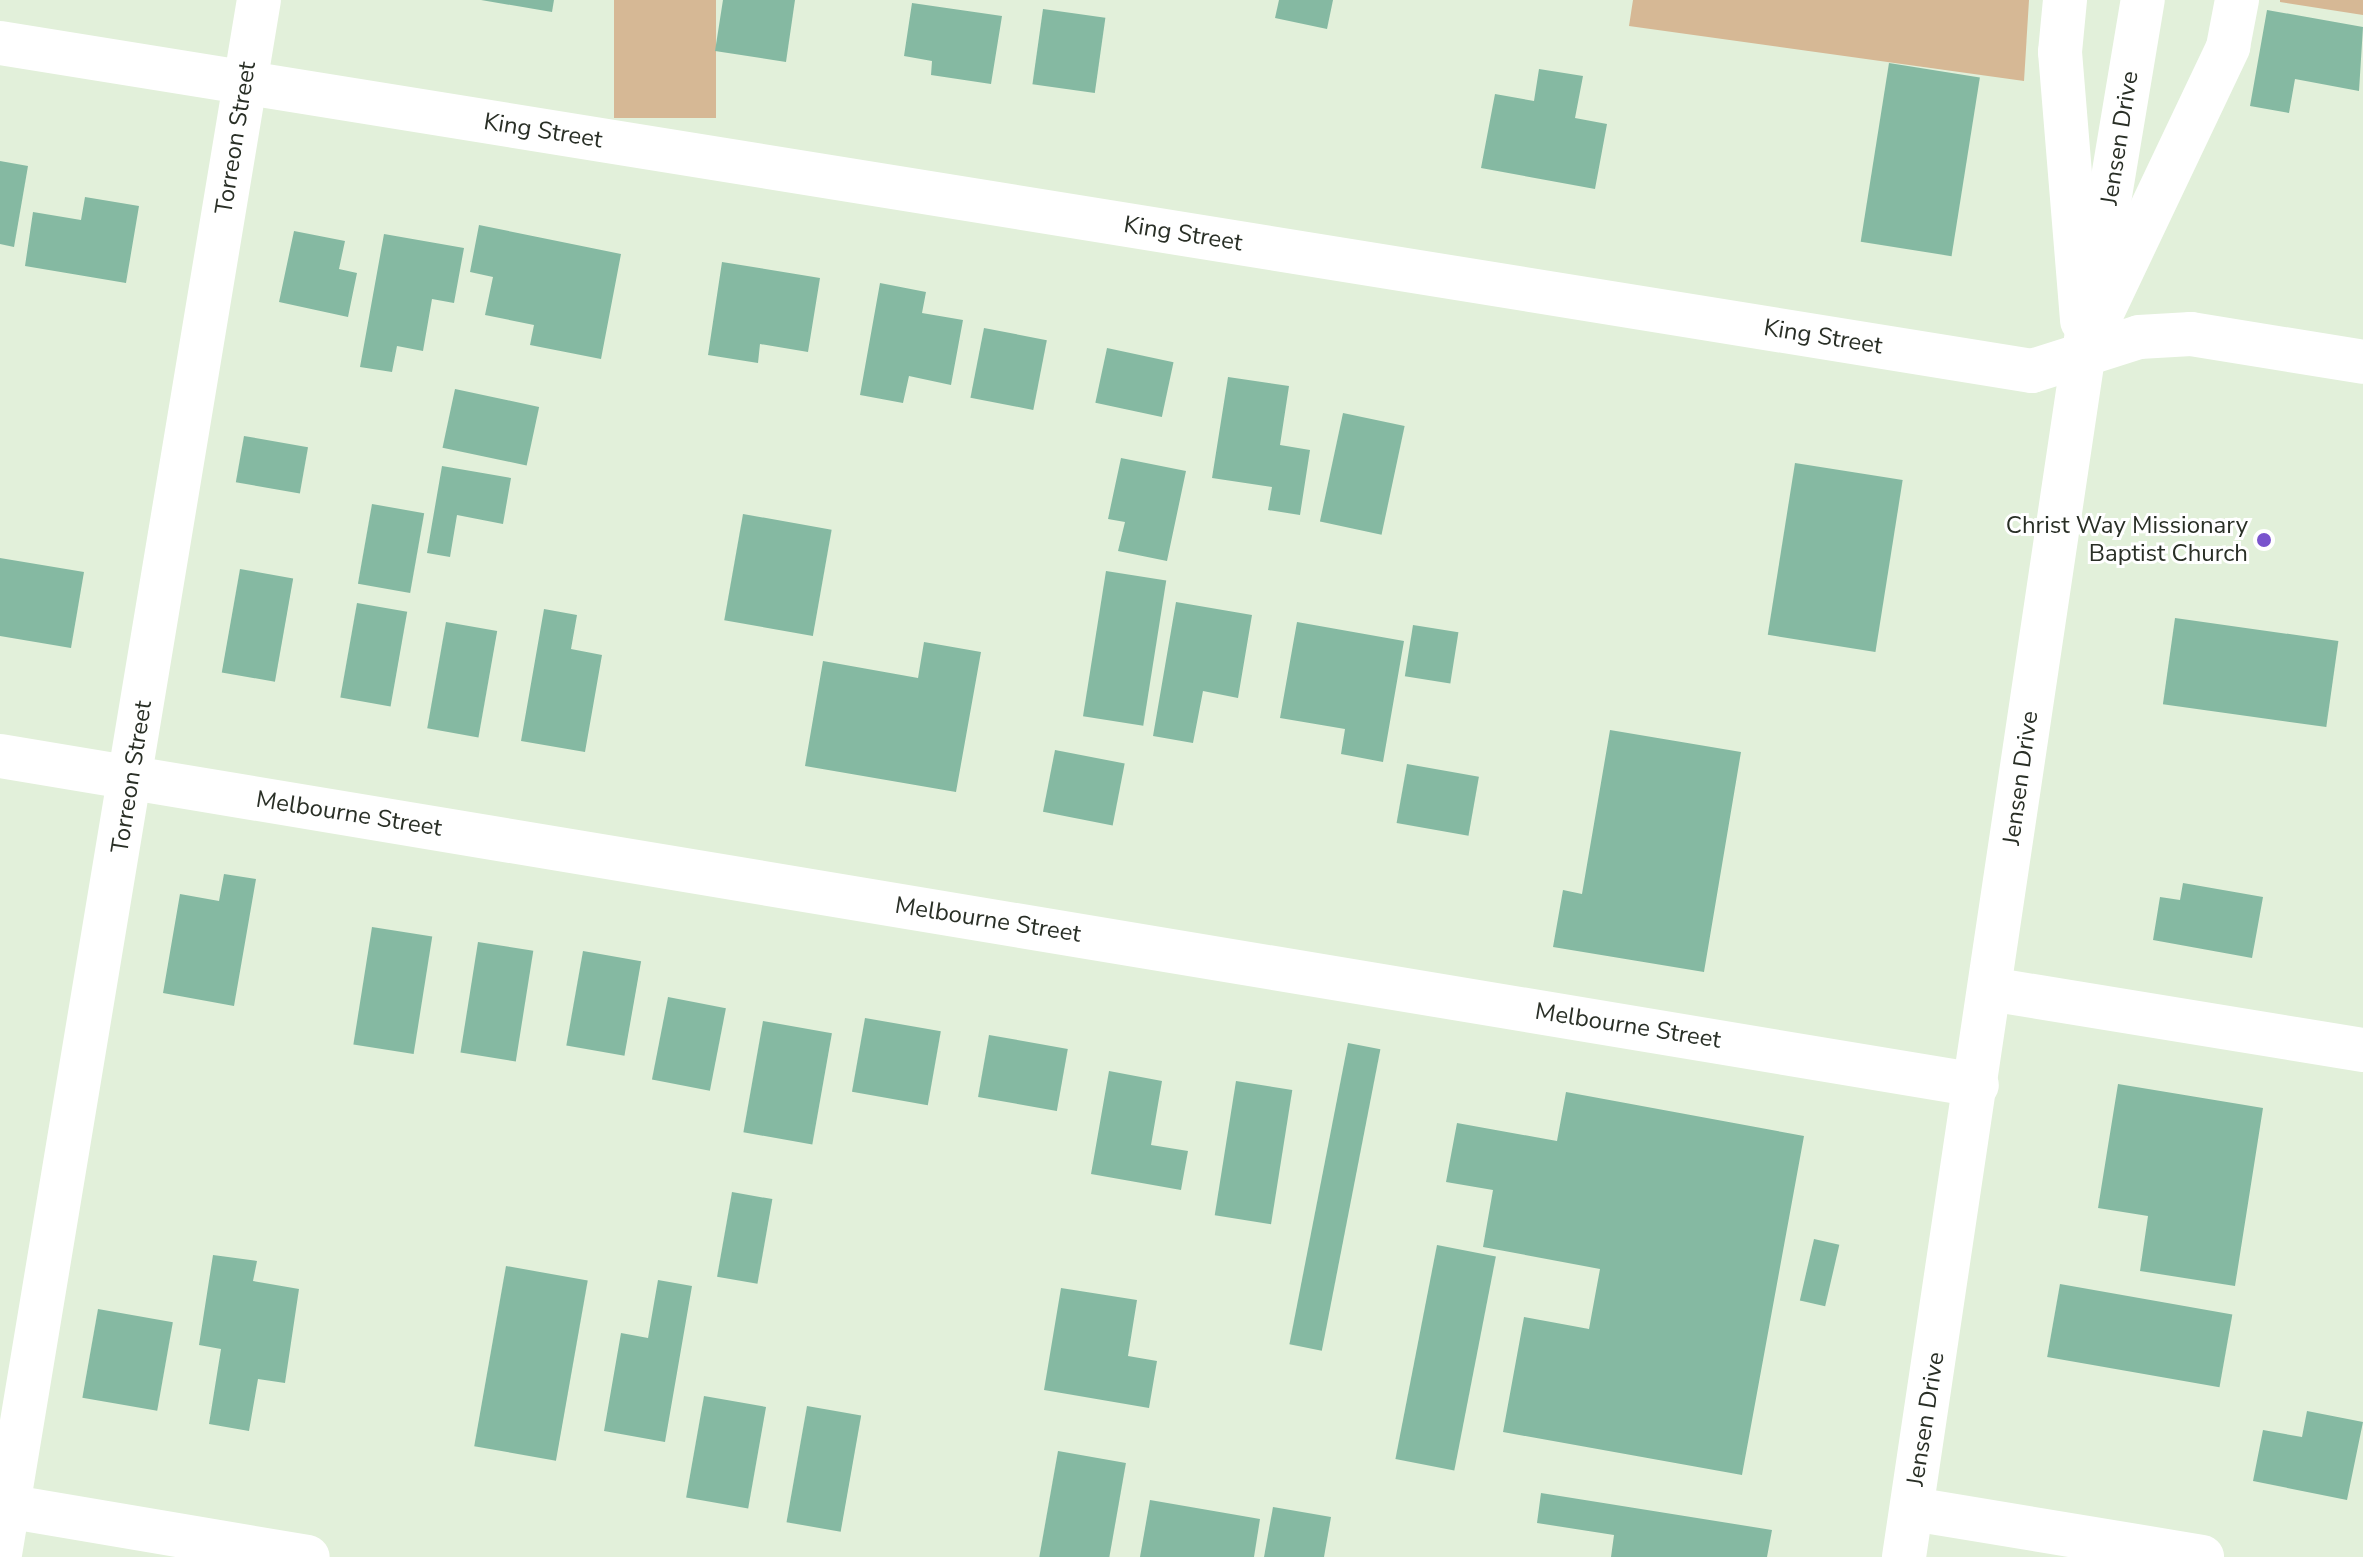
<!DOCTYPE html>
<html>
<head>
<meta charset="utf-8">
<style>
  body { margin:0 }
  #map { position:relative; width:2363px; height:1557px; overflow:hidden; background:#e2f0da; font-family:"Nunito Sans",sans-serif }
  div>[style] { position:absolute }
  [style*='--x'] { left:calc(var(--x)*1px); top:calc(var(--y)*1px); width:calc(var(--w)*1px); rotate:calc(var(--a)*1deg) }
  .green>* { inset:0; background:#d6b895; transform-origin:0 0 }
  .building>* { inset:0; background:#85b9a2; transform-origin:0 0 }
  .minor>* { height:44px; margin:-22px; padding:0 22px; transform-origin:22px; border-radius:22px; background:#fff }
  .major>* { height:44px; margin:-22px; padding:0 22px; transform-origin:22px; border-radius:22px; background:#fff }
  .dots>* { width:22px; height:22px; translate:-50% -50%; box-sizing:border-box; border:4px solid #fff; border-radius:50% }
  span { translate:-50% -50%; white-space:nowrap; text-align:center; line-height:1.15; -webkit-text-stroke:6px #fff; paint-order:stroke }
  .street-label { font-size:24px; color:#292f26 }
  .poi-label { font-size:24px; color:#292f26 }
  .right { translate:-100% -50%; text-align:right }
</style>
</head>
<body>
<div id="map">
  <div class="green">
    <i style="left:614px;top:0;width:102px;height:118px"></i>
    <i style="clip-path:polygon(1633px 0,2029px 0,2024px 81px,1629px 26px)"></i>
    <i style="clip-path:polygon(2280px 0,2363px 0,2363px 15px,2280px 2px)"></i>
  </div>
  <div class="building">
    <i style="clip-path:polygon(481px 0,554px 0,552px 12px)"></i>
    <i style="clip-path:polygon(723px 0,795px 0,786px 62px,715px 51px)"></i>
    <i style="clip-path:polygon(1279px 0,1333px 0,1327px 29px,1275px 18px)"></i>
    <i style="clip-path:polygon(912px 3px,1002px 16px,991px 84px,931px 75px,932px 61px,904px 56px)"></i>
    <i style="left:1043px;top:9px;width:63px;height:76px;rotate:8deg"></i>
    <i style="clip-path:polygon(2267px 10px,2363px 27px,2359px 91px,2295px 79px,2289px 113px,2250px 106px)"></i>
    <i style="left:1889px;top:63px;width:92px;height:181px;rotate:9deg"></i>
    <i style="clip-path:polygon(1539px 69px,1583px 76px,1575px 118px,1607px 124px,1595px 189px,1481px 168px,1495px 94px,1534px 101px)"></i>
    <i style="clip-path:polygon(0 161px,28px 166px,14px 247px,0 244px)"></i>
    <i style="clip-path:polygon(85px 197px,139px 206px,126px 283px,25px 266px,33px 212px,81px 220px)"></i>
    <i style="clip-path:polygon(479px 225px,621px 254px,601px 359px,530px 345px,534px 325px,485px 315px,493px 277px,470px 272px)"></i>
    <i style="clip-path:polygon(294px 231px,345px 241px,339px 269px,357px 273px,348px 317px,279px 302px)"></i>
    <i style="clip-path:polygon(384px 234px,464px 248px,454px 303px,432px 299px,423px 351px,397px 346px,392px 372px,360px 367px)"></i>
    <i style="clip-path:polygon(722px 262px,820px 278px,808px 352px,760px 344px,758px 363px,708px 355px)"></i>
    <i style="clip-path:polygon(880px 283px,926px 292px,922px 313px,963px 320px,951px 385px,909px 376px,903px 403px,860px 395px)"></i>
    <i style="left:984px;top:328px;width:64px;height:71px;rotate:11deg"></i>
    <i style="left:1107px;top:348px;width:68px;height:56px;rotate:12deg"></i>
    <i style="clip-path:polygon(1228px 377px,1289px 386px,1280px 445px,1310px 450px,1300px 515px,1268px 510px,1272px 487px,1212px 478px)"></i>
    <i style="left:455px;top:389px;width:86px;height:60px;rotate:12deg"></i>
    <i style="left:1343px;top:413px;width:63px;height:111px;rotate:12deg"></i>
    <i style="left:244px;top:436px;width:65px;height:47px;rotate:10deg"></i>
    <i style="clip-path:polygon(1121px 458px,1186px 471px,1167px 561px,1118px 551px,1125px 522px,1108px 519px)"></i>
    <i style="left:1795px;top:463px;width:109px;height:174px;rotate:9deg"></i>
    <i style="clip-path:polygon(442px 466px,511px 478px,503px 524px,457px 515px,450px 557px,427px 553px)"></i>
    <i style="left:372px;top:504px;width:53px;height:81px;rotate:10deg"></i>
    <i style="left:743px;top:514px;width:90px;height:108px;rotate:10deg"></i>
    <i style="clip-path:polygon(0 558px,84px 572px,71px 648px,0 636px)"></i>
    <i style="left:240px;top:569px;width:54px;height:105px;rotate:10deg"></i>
    <i style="left:1106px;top:571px;width:61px;height:147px;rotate:9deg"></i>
    <i style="clip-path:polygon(1176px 602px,1252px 615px,1238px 698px,1203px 691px,1193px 743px,1153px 736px)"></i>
    <i style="left:357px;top:603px;width:51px;height:96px;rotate:10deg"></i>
    <i style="clip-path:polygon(544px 609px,577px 615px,571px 649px,602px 655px,585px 752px,521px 741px)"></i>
    <i style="left:2175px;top:618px;width:165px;height:87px;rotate:8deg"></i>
    <i style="left:446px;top:622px;width:52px;height:108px;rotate:10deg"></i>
    <i style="clip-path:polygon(1297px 622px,1404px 641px,1383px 762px,1341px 754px,1345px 729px,1280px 718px)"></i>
    <i style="left:1413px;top:625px;width:46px;height:52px;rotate:9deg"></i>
    <i style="clip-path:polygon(924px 642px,981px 652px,956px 792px,805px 766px,823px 661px,918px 678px)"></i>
    <i style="clip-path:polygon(1610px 730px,1741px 752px,1704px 972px,1553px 947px,1563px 890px,1582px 894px)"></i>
    <i style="left:1055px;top:750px;width:71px;height:63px;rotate:11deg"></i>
    <i style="left:1407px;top:764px;width:73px;height:60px;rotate:10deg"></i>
    <i style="clip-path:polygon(224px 874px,256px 879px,234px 1006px,163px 993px,180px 894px,219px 901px)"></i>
    <i style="clip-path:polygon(2183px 883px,2263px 897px,2252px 958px,2153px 940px,2160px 897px,2180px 900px)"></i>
    <i style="left:372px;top:927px;width:61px;height:119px;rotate:9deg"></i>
    <i style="left:478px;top:942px;width:56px;height:112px;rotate:9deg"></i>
    <i style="left:583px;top:951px;width:59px;height:96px;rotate:10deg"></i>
    <i style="left:668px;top:997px;width:59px;height:84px;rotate:11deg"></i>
    <i style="left:865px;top:1018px;width:77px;height:75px;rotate:10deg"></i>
    <i style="left:763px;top:1021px;width:70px;height:113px;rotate:10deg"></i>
    <i style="left:989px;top:1035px;width:80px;height:63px;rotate:10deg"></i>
    <i style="left:1348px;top:1043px;width:33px;height:307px;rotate:11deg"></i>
    <i style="clip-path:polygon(1109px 1071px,1162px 1081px,1151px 1145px,1188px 1151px,1181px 1190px,1091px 1174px)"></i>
    <i style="left:1236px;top:1081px;width:57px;height:136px;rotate:9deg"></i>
    <i style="clip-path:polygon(2118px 1084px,2263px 1108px,2235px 1286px,2140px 1271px,2148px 1216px,2098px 1208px)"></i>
    <i style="clip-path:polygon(1566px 1092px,1804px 1136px,1742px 1475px,1503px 1432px,1524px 1317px,1589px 1329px,1600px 1269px,1483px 1247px,1493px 1190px,1446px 1182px,1457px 1123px,1557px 1141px)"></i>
    <i style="left:732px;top:1192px;width:41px;height:86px;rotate:10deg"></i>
    <i style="left:1814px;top:1239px;width:26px;height:63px;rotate:13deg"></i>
    <i style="left:1437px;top:1245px;width:60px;height:218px;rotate:11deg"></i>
    <i style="clip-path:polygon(213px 1255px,257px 1261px,253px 1281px,299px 1289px,285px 1383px,258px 1379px,249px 1431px,209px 1424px,221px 1349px,199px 1345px)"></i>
    <i style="left:506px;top:1266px;width:83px;height:183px;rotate:10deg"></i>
    <i style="clip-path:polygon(658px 1280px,692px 1286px,665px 1442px,604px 1431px,621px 1333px,648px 1338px)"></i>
    <i style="left:2060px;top:1284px;width:175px;height:74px;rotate:10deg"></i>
    <i style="clip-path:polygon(1061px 1288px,1137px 1300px,1128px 1356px,1157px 1361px,1149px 1408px,1044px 1390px)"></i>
    <i style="left:98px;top:1309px;width:76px;height:90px;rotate:10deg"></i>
    <i style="left:704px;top:1396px;width:63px;height:103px;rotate:10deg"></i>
    <i style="left:807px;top:1406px;width:55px;height:118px;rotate:10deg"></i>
    <i style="clip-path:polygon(2307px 1411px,2363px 1422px,2347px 1500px,2253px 1481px,2263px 1430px,2302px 1437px)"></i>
    <i style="left:1058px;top:1451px;width:69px;height:108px;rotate:10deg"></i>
    <i style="clip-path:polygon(1541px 1493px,1772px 1530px,1767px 1557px,1611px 1557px,1614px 1535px,1537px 1523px)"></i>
    <i style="clip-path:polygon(1150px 1500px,1260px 1519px,1254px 1557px,1140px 1557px)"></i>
    <i style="clip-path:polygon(1273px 1507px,1331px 1517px,1324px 1557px,1264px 1557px)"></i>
  </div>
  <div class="minor">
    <i style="--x:2065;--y:0;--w:52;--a:95.5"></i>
    <i style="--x:2060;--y:52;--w:270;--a:85.3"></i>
    <i style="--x:0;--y:43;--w:2058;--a:9.17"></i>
    <i style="--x:2032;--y:371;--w:112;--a:-17.6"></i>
    <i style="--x:2139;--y:337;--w:52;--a:-3.3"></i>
    <i style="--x:2191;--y:334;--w:174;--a:9.2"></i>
    <i style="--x:2092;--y:334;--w:318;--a:-64.6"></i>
    <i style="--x:2228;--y:47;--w:48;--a:-79.2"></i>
    <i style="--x:0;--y:756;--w:2004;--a:9.45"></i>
    <i style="--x:1990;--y:989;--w:378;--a:9.3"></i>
    <i style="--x:0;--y:1505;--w:312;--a:9.6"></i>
    <i style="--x:1913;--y:1509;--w:293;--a:9.4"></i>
    <i style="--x:0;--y:1554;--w:1575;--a:-80.54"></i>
  </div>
  <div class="major">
    <i style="--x:1904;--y:1557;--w:1219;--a:-81.51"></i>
    <i style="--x:2084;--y:351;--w:356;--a:-80.5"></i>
  </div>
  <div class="dots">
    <i style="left:2264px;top:540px;background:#7953cd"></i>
  </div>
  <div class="street-label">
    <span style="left:543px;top:131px;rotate:9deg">King Street</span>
    <span style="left:236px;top:138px;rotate:-81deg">Torreon Street</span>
    <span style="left:2120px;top:138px;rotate:-81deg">Jensen Drive</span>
    <span style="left:1183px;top:234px;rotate:9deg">King Street</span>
    <span style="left:1823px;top:337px;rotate:9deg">King Street</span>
    <span style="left:132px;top:777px;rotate:-81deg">Torreon Street</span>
    <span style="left:2021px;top:778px;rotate:-82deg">Jensen Drive</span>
    <span style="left:349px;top:814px;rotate:9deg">Melbourne Street</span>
    <span style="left:988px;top:920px;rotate:9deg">Melbourne Street</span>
    <span style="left:1628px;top:1026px;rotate:9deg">Melbourne Street</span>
    <span style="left:1926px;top:1419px;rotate:-81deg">Jensen Drive</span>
  </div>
  <div class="poi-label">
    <span class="right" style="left:2248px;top:540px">Christ Way Missionary<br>Baptist Church</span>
  </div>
</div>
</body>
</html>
